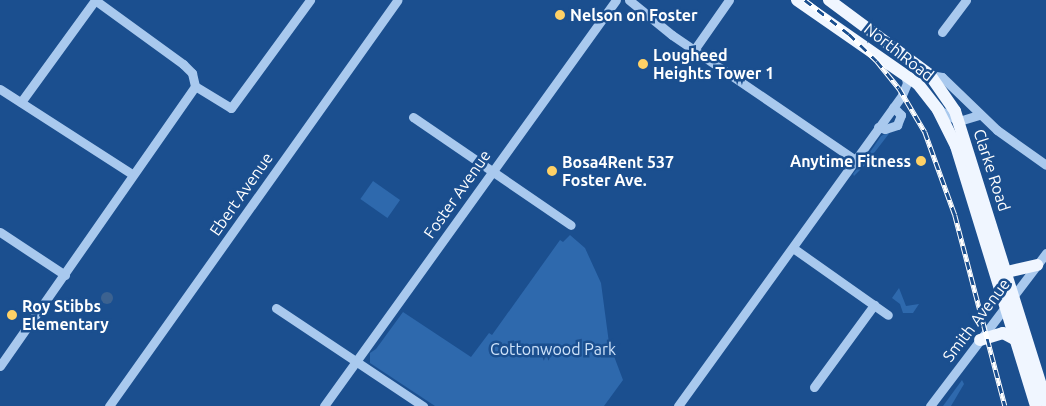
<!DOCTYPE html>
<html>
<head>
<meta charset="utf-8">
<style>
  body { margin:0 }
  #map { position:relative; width:1046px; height:406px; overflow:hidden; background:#1b4f8f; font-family:Ubuntu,sans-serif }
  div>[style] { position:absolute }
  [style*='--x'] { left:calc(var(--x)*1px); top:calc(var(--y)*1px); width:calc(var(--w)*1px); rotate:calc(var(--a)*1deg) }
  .green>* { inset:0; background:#2e69ad; transform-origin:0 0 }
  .water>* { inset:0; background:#3c6290 }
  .round { border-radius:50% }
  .minor>* { height:9px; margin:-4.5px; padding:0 4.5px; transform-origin:4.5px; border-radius:4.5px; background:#a9c9ee }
  .major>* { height:12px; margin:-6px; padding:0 6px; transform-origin:6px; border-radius:6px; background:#f0f6ff }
  .rail>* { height:4.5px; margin-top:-2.25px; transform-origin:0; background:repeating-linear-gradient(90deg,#1b4f8f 0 8px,#fff 0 16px); box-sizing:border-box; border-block:1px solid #fff }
  .dots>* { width:14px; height:14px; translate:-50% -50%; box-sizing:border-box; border:2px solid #1b4f8f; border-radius:50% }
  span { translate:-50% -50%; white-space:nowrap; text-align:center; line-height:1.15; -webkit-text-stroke:5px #1b4f8f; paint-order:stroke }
  .poi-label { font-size:16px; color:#fff; font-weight:700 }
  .left { translate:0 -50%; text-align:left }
  .right { translate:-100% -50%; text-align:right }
  .street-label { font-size:16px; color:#fff }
  .park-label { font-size:16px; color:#cfe3fa }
</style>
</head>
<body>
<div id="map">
  <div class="green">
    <i style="clip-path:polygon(891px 131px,871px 157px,868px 155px,881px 136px)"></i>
    <i style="clip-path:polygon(866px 157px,870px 160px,854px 176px,853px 174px)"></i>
    <i style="left:373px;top:181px;width:33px;height:22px;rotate:35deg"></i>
    <i style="clip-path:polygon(570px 235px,585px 248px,601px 283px,609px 343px,623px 380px,604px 406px,435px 406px,370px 363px,370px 353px,376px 349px,403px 312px,471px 357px,489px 333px,492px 335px,560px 240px,563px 242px)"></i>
    <i style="clip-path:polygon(899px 288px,906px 306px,919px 304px,913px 313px,903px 313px,900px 304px,892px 298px)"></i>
    <i style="clip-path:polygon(962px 380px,964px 384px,951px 406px,943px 406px)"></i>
  </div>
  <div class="water">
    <i class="round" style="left:101px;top:292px;width:12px;height:12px"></i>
  </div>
  <div class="minor">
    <i style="--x:629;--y:0;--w:55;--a:39.1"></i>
    <i style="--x:672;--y:35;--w:220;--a:34.3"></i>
    <i style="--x:942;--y:32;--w:40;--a:-53"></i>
    <i style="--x:694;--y:50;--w:61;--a:-55"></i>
    <i style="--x:930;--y:75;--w:12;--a:9"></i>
    <i style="--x:942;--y:77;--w:76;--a:43.9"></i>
    <i style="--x:997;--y:130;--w:60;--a:35.5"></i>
    <i style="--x:0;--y:89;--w:157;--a:32.8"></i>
    <i style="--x:21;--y:102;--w:126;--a:-54"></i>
    <i style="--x:95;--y:0;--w:109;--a:36"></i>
    <i style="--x:183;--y:64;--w:13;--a:45"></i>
    <i style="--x:192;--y:73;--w:13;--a:77"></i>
    <i style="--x:195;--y:86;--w:42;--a:31.4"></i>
    <i style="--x:231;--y:108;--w:134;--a:-53.8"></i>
    <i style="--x:939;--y:110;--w:23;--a:29"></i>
    <i style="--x:959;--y:121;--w:21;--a:-17"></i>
    <i style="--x:413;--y:117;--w:191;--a:34.4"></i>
    <i style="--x:878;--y:127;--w:7;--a:16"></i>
    <i style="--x:885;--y:129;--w:13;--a:-18"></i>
    <i style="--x:897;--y:125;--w:11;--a:-68"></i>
    <i style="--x:901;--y:115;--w:11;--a:-135"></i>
    <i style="--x:0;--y:232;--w:78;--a:33.5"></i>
    <i style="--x:793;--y:248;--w:116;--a:35.2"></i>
    <i style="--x:276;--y:308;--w:177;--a:33.7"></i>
    <i style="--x:0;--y:366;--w:341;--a:-55.1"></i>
    <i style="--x:814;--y:387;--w:102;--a:-53.8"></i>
    <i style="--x:109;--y:406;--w:498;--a:-54.6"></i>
    <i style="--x:324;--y:406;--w:500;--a:-54.28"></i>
    <i style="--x:678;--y:406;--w:383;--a:-54.2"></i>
    <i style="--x:902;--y:95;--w:13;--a:-67"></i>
    <i style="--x:907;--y:83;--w:9;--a:-103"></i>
    <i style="--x:930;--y:406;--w:192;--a:-52.8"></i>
  </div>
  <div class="major">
    <i style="--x:797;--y:0;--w:147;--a:34.8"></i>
    <i style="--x:918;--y:84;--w:33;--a:52"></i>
    <i style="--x:938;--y:110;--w:40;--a:63.4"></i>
    <i style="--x:956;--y:146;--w:272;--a:72.9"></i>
    <i style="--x:829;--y:0;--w:126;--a:36.6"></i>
    <i style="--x:930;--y:75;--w:44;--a:55.2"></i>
    <i style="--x:955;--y:111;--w:305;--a:72.6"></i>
    <i style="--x:1007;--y:272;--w:31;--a:-13"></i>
    <i style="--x:980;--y:340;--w:24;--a:-17"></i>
    <i style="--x:1003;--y:333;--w:17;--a:28"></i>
  </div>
  <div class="rail">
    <i style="--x:805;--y:0;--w:56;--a:37.7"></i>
    <i style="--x:849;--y:34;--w:39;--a:44"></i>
    <i style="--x:877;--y:61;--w:35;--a:51"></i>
    <i style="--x:899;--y:88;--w:51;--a:59.4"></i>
    <i style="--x:925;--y:132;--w:88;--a:70.1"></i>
    <i style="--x:955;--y:215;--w:197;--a:75.3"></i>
  </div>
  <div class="dots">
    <i style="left:560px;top:15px;background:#ffd166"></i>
    <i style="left:643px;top:64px;background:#ffd166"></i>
    <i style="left:921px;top:161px;background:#ffd166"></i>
    <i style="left:552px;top:171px;background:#ffd166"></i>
    <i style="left:12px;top:315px;background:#ffd166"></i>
  </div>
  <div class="poi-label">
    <span class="left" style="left:570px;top:15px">Nelson on Foster</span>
    <span class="left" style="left:653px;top:64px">Lougheed<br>Heights Tower 1</span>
    <span class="right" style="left:911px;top:161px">Anytime Fitness</span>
    <span class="left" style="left:562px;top:171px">Bosa4Rent 537<br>Foster Ave.</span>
    <span class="left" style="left:22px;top:315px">Roy Stibbs<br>Elementary</span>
  </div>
  <div class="street-label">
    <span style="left:899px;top:52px;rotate:38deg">North Road</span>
    <span style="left:992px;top:170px;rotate:72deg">Clarke Road</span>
    <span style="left:241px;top:194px;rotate:-55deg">Ebert Avenue</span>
    <span style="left:457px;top:194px;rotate:-55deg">Foster Avenue</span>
    <span style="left:976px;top:320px;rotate:-53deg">Smith Avenue</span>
  </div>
  <div class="park-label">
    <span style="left:553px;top:349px">Cottonwood Park</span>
  </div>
</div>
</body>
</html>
